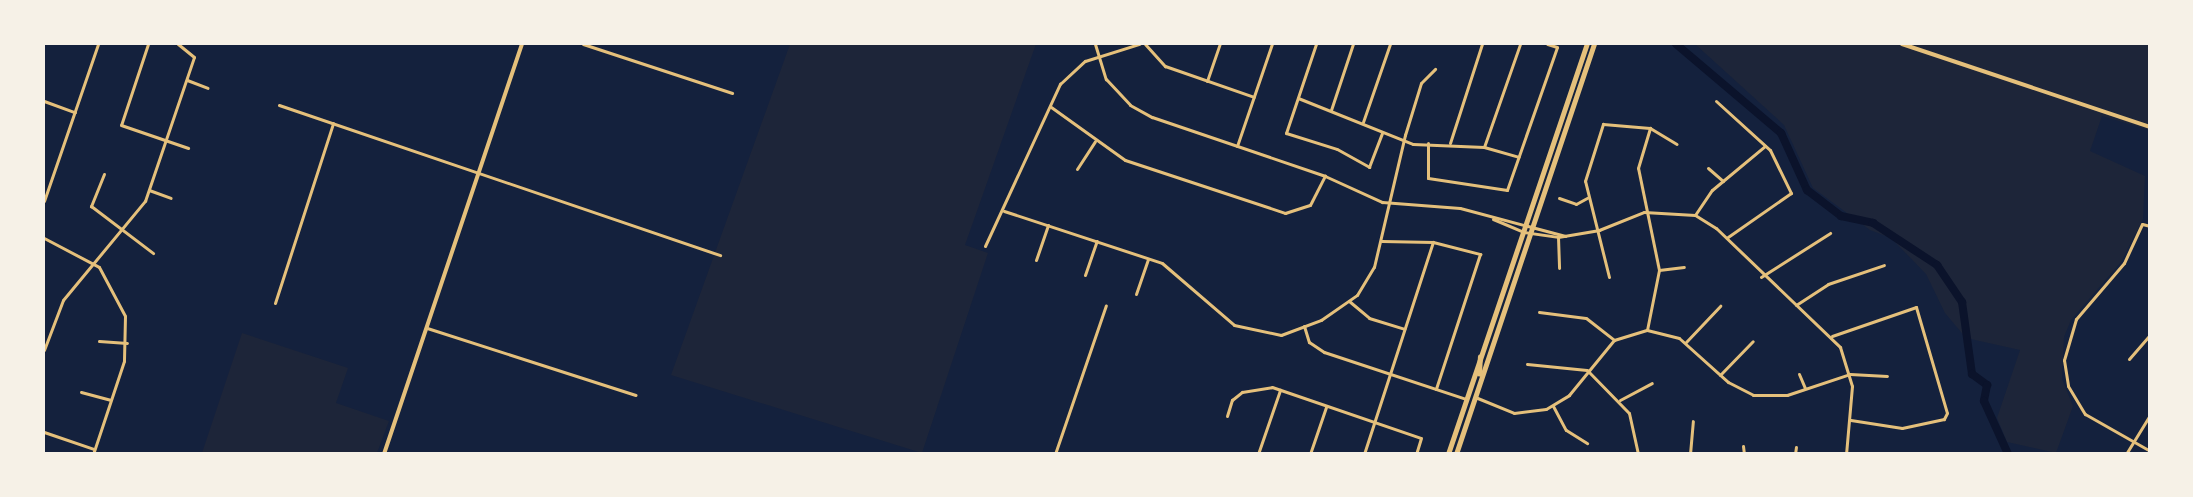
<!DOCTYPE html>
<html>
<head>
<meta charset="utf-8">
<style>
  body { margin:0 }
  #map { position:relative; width:2193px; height:497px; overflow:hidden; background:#14213d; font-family:Lato,sans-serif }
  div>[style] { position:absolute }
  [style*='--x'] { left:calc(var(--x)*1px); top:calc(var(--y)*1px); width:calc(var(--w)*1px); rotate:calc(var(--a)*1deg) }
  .green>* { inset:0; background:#1d2539 }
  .river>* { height:8px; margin:-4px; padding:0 4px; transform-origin:4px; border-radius:4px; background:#0b132b }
  .minor>* { height:3px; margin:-1.5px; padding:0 1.5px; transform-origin:1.5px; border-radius:1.5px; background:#e5c07b }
  .tertiary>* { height:3px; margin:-1.5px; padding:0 1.5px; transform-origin:1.5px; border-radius:1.5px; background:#e5c07b }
  .secondary>* { height:4px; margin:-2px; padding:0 2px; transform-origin:2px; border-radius:2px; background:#e5c07b }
  .primary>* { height:4.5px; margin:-2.25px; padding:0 2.25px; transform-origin:2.25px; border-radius:2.25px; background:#e5c07b }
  span { translate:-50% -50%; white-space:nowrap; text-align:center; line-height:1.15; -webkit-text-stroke:5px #f6f1e7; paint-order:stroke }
  .frame { position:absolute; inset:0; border:45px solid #f6f1e7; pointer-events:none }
</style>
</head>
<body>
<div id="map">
  <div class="green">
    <i style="clip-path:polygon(790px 44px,1036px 44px,965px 245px,988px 253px,922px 453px,671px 375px)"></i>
    <i style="clip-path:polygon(1695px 44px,2149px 44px,2149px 130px,2102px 116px,2090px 151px,2145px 176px,2143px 219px,2121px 262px,2071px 320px,2064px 337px,2062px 379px,2073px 406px,2056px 453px,2007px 442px,1997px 418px,2020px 350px,1966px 338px,1945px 313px,1926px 274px,1891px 238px,1870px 230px,1813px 188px,1784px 125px)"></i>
    <i style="clip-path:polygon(242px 333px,348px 368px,336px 403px,389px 421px,377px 453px,202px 453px)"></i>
  </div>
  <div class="river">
    <i style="--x:1676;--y:44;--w:138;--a:40.3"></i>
    <i style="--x:1781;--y:133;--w:63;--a:65.5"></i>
    <i style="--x:1807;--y:190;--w:43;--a:37.4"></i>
    <i style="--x:1841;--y:216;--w:33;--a:12"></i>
    <i style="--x:1873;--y:223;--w:77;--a:33.3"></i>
    <i style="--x:1937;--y:265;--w:45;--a:56"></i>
    <i style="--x:1962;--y:302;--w:73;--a:82.1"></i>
    <i style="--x:1972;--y:374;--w:19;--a:36"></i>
    <i style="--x:1987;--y:385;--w:16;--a:101"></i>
    <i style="--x:1984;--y:401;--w:58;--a:65.6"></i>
  </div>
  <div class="minor">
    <i style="--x:148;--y:44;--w:85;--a:108.4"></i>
    <i style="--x:121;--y:125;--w:71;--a:18.9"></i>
    <i style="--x:583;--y:44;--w:157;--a:18.2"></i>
    <i style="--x:1095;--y:44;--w:37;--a:73"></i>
    <i style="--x:1106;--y:79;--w:35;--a:47"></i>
    <i style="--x:1130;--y:105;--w:25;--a:29"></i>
    <i style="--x:1152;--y:117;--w:183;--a:18.8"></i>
    <i style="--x:1325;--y:176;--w:63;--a:24.5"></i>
    <i style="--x:1382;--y:202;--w:78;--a:4.4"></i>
    <i style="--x:1460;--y:208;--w:109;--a:14.9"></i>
    <i style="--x:1145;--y:44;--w:30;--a:48"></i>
    <i style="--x:1165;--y:66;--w:94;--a:19.2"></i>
    <i style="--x:1316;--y:44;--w:94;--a:108.6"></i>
    <i style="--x:1286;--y:133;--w:53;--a:17.4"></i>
    <i style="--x:1337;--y:149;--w:37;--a:29"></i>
    <i style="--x:1369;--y:167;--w:36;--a:-69"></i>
    <i style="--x:187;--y:80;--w:22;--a:21"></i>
    <i style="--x:1207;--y:81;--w:39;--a:-71"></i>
    <i style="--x:1298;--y:98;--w:124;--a:21.8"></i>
    <i style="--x:1413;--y:144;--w:71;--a:2.4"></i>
    <i style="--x:1484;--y:147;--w:36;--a:16"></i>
    <i style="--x:44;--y:101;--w:33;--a:20"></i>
    <i style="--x:1716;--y:101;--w:73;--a:42.2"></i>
    <i style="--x:1770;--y:150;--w:48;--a:64"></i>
    <i style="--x:1791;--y:193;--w:77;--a:145.1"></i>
    <i style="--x:279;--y:105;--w:466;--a:18.8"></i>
    <i style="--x:1051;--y:107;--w:91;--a:35.6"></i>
    <i style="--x:1125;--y:160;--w:169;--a:18.3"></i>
    <i style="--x:1285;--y:213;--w:26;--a:-18"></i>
    <i style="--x:1310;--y:205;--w:33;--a:-63"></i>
    <i style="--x:1331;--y:110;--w:70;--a:-71.6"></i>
    <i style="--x:1363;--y:122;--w:83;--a:-70.9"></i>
    <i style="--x:1428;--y:143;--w:35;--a:90"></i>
    <i style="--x:1428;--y:178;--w:80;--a:8.6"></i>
    <i style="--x:1507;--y:190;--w:151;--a:-70.7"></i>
    <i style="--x:1557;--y:47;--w:10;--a:-163"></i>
    <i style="--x:1450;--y:143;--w:104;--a:-72.1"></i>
    <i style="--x:1237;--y:146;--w:108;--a:-71.1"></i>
    <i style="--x:1484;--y:147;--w:109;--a:-70.7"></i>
    <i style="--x:1708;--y:168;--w:20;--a:41"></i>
    <i style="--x:1077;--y:169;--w:33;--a:-57"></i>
    <i style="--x:104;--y:174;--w:35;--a:112"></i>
    <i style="--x:91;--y:206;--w:78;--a:37.2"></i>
    <i style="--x:149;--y:190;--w:23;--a:20"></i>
    <i style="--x:1559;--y:198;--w:18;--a:19"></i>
    <i style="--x:1576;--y:204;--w:13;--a:-29"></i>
    <i style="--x:44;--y:201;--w:166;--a:-71"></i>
    <i style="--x:1004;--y:211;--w:166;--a:18.2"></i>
    <i style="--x:1162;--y:263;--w:95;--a:40.7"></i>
    <i style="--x:1234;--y:325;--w:48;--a:12"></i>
    <i style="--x:1281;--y:335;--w:43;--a:-20.6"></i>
    <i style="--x:1321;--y:320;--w:44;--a:-34.8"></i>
    <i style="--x:1357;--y:295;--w:33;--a:-59"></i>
    <i style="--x:1374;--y:267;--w:136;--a:-76.8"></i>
    <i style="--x:1405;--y:135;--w:54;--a:-72.9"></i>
    <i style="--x:1421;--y:83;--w:20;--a:-45"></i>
    <i style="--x:1695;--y:215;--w:30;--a:-56"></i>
    <i style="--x:1712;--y:190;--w:69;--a:-39.7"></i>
    <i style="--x:1493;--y:219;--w:33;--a:23"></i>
    <i style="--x:1523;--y:232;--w:35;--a:8"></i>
    <i style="--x:1558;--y:237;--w:42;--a:-9.7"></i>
    <i style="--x:1599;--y:230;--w:48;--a:-21.8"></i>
    <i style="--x:1644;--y:212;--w:51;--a:3.4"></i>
    <i style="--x:1695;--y:215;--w:25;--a:32"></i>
    <i style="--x:1716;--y:228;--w:172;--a:43.8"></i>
    <i style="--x:1840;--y:347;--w:41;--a:72.9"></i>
    <i style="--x:1852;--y:386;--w:68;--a:95"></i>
    <i style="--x:2150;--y:226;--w:8;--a:-166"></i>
    <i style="--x:2142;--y:224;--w:43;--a:114.8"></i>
    <i style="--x:2124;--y:263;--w:74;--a:130.6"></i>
    <i style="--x:2076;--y:319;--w:43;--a:106.3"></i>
    <i style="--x:2064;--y:360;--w:26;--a:81"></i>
    <i style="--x:2068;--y:386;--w:33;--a:59"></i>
    <i style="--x:2085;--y:414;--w:75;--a:29.6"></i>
    <i style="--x:1558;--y:237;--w:31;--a:88"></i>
    <i style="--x:1382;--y:241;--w:51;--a:1.1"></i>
    <i style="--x:1433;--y:242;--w:49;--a:14.3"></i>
    <i style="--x:1480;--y:254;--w:142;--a:108.1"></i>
    <i style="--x:985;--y:246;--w:179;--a:-65.2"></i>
    <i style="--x:1060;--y:84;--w:34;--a:-43"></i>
    <i style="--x:1085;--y:61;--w:57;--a:-17.5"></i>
    <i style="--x:1036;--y:260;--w:37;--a:-71"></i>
    <i style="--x:1659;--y:270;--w:25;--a:-7"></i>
    <i style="--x:1085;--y:275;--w:36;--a:-71"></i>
    <i style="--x:1609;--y:277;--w:99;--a:-104"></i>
    <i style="--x:1585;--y:181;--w:60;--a:-72.5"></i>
    <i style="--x:1603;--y:124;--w:47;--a:4.9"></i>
    <i style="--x:1650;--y:128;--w:31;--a:31"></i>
    <i style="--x:1761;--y:277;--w:82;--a:-32.5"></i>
    <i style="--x:1136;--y:294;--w:37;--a:-71"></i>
    <i style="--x:1349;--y:301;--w:26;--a:40"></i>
    <i style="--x:1369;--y:318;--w:37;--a:17"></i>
    <i style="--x:275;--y:303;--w:189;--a:-72.1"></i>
    <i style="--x:1796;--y:305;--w:38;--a:-33"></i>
    <i style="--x:1828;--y:284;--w:59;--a:-18.7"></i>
    <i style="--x:1539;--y:312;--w:47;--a:7.3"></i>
    <i style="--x:1586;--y:318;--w:36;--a:38"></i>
    <i style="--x:1304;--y:326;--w:17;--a:73"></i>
    <i style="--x:1309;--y:342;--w:18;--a:34"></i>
    <i style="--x:1324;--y:352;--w:150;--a:18.3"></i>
    <i style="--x:427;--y:328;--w:219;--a:17.8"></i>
    <i style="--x:1647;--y:330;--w:61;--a:-78.7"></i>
    <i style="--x:1659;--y:270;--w:104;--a:-101.6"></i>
    <i style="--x:1638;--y:168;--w:42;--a:-73.3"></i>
    <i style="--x:1832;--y:336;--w:89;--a:-19"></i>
    <i style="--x:1916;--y:307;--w:110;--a:73.7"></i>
    <i style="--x:1947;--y:413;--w:7;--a:117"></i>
    <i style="--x:1944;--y:419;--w:43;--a:167.9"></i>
    <i style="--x:1902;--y:428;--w:52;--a:-171.1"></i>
    <i style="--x:99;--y:341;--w:28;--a:4"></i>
    <i style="--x:1686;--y:342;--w:50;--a:-46.6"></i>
    <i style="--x:44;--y:350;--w:53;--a:-69.2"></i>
    <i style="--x:63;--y:300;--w:129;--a:-50.4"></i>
    <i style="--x:145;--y:201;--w:152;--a:-71.2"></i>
    <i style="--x:194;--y:57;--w:21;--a:-141"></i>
    <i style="--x:2129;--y:359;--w:32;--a:-49"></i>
    <i style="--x:1527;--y:364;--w:60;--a:5.7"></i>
    <i style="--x:1587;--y:370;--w:60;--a:45.7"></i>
    <i style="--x:1629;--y:413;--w:42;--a:77.6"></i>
    <i style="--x:1799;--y:374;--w:15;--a:67"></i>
    <i style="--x:1720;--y:375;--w:47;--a:-45.9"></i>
    <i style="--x:81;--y:392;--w:30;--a:15"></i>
    <i style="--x:1475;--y:397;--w:42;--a:22.3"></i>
    <i style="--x:1514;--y:413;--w:32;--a:-7"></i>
    <i style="--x:1546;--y:409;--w:27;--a:-31"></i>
    <i style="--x:1569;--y:395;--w:71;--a:-50.7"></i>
    <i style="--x:1614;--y:340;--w:34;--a:-17"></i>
    <i style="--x:1647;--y:330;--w:33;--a:14"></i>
    <i style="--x:1679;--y:338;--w:66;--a:41.9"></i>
    <i style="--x:1728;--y:382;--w:28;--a:27"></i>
    <i style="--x:1753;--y:395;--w:34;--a:0"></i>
    <i style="--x:1787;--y:395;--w:66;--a:-18.4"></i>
    <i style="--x:1850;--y:374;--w:37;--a:3"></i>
    <i style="--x:1620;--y:400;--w:36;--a:-28"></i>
    <i style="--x:1553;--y:406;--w:27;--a:62"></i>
    <i style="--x:1566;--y:430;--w:25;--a:32"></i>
    <i style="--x:1227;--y:416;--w:17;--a:-73"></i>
    <i style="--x:1232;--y:400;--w:13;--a:-39"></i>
    <i style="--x:1242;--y:392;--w:30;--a:-9"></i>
    <i style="--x:1272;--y:387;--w:157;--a:18.9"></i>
    <i style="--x:1421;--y:438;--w:17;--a:107"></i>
    <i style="--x:44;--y:432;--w:53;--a:18.8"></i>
    <i style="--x:1743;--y:446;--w:8;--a:83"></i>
    <i style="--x:1055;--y:454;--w:157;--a:-71.1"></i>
    <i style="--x:1258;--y:454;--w:68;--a:-71"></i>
    <i style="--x:1310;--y:454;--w:50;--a:-71.2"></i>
    <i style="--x:1364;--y:454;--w:223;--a:-72"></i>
    <i style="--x:1690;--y:454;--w:33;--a:-85"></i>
    <i style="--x:1795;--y:454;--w:7;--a:-82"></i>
    <i style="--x:2126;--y:454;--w:46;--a:-58.4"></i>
  </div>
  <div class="tertiary">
    <i style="--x:44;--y:238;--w:62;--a:27.8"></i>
    <i style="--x:99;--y:267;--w:55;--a:62"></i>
    <i style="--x:125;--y:316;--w:45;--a:91.3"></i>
    <i style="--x:124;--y:361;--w:98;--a:108.4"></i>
  </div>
  <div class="secondary">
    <i style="--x:1902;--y:44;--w:262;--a:18.5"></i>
    <i style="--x:384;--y:454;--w:433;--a:-71.4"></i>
  </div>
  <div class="primary">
    <i style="--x:1479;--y:374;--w:17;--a:-87"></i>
    <i style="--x:1448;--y:454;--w:433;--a:-71.3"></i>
    <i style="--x:1456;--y:454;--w:433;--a:-71.4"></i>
  </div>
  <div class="frame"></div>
</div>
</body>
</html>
